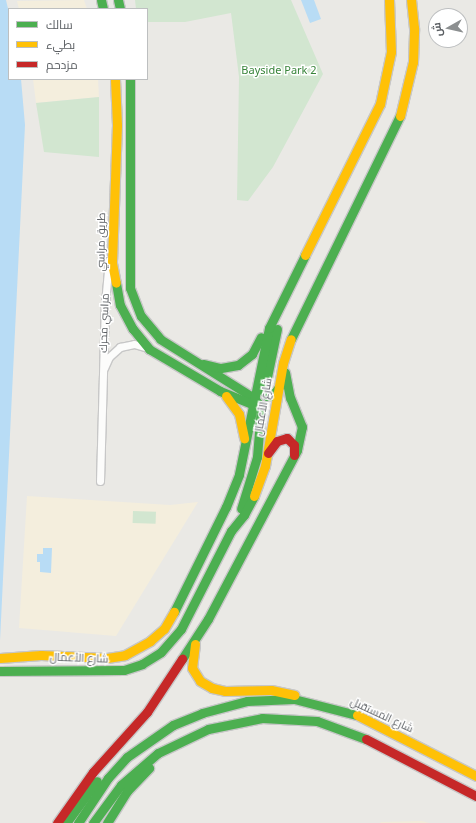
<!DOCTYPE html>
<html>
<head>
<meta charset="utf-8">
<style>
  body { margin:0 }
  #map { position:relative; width:476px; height:823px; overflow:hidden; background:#eae9e5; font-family:"Noto Sans",Cairo,sans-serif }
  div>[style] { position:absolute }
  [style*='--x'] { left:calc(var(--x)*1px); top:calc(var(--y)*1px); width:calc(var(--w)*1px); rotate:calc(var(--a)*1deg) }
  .commercial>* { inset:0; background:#f4eedd }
  .green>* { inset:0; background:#d2e6d0; transform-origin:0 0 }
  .sand>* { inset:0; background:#f2ecda }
  .water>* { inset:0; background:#b8dcf5 }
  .roads { filter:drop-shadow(1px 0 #c7c7c7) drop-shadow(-1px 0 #c7c7c7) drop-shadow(0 1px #c7c7c7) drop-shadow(0 -1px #c7c7c7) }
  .street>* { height:7px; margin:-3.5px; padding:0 3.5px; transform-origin:3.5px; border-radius:3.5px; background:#fcfcfb }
  .fast>* { height:9px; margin:-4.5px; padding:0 4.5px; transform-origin:4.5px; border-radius:4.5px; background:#4caf50 }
  .slow>* { height:9px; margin:-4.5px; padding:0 4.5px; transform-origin:4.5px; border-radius:4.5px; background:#ffc107 }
  .jam>* { height:9px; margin:-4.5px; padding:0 4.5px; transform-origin:4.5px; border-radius:4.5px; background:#c62828 }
  span { translate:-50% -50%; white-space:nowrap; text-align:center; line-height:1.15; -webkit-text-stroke:3px #fff; paint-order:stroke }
  .park-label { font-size:11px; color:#38843a }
  .street-label { font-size:11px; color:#5a5e62 }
  .legend { position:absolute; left:8px; top:8px; width:140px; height:72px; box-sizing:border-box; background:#fff; border:1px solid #bdbfc0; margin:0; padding:5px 7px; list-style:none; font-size:12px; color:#5a5e62 }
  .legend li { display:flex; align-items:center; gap:8px; height:20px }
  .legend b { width:20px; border:1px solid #bdbfc0 }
  .north { position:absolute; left:428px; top:8px; width:40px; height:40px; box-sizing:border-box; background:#fff; border:1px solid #bdbfc0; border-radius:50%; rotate:262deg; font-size:11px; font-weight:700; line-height:16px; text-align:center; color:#5a5e62 }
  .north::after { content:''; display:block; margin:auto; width:14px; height:18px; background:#8c8f90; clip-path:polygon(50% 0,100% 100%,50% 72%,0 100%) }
</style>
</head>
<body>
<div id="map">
  <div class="commercial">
    <i style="clip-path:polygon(84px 0,87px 9px,19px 9px,17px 1px)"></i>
    <i style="clip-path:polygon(33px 79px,98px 79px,99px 97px,36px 103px)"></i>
    <i style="clip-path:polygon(27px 496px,170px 505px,198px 502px,116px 636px,19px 628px)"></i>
  </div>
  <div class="green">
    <i style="clip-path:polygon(135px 0,291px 0,323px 74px,273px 167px,248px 201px,237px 200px,239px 77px,231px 13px,185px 22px,147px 22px,147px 9px,136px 9px)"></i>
    <i style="clip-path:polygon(99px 97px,99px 157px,44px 152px,36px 103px)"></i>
    <i style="left:133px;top:511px;width:23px;height:12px;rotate:2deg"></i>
  </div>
  <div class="sand">
    <i style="clip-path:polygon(422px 821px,429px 823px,380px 823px,381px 822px)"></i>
  </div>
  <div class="water">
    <i style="clip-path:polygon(0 0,6px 0,9px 13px,9px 79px,21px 79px,25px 125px,0 641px)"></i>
    <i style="clip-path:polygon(301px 0,314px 0,321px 19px,310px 23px)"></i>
    <i style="clip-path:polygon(43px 548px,52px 548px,51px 573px,40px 572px,40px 562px,37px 562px,37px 554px,43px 554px)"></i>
  </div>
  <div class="roads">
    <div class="street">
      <i style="--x:104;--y:368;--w:12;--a:-66"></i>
      <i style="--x:109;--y:357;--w:15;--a:-42"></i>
      <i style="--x:120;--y:347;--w:14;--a:-12"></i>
      <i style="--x:134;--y:344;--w:15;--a:16"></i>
      <i style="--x:100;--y:481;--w:178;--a:-88.4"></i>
      <i style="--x:105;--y:303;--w:43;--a:-84.7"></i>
    </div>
    <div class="fast">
      <i style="--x:101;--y:0;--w:9;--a:77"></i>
      <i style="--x:118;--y:0;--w:9;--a:77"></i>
      <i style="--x:130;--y:79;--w:209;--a:90"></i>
      <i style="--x:130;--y:288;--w:30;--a:69"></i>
      <i style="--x:141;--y:316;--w:30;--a:50"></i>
      <i style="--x:160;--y:339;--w:111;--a:32.1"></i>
      <i style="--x:254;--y:398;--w:11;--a:52"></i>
      <i style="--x:261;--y:407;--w:50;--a:94.6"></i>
      <i style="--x:257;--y:457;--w:54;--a:107.1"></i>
      <i style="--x:116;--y:283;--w:22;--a:80"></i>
      <i style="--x:120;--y:305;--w:27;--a:62"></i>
      <i style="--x:133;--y:329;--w:26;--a:51"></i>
      <i style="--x:149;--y:349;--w:82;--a:30.6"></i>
      <i style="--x:220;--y:391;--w:42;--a:22.3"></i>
      <i style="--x:277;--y:329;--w:64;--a:101.7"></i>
      <i style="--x:264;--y:392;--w:5;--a:53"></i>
      <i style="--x:267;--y:396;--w:5;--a:0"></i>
      <i style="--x:272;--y:396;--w:11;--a:-52"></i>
      <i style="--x:291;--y:339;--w:248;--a:-64"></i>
      <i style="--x:203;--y:364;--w:18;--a:13"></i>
      <i style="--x:221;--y:368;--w:17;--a:-10"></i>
      <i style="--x:238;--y:365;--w:18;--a:-38"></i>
      <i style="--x:252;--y:354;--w:19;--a:-62"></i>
      <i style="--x:174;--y:612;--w:117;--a:-63.7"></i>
      <i style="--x:226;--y:507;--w:35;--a:-68"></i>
      <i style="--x:239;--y:474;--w:149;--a:-78.4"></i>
      <i style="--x:269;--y:328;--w:81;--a:-63.7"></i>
      <i style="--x:182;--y:659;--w:48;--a:-57"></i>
      <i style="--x:208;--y:619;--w:191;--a:-62.2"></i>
      <i style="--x:297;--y:450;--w:24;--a:-78"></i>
      <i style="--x:302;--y:427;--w:31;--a:-112"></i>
      <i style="--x:290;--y:398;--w:26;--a:-101"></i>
      <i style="--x:0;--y:671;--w:124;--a:-0.5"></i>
      <i style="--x:124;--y:670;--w:19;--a:-18"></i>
      <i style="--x:142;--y:664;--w:22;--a:-32"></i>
      <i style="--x:161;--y:652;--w:30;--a:-49"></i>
      <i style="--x:181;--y:629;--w:110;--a:-63"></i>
      <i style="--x:231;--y:531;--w:21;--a:-51"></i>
      <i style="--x:244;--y:515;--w:21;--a:-62"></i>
      <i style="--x:66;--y:823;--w:52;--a:-53.6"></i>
      <i style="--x:78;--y:823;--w:54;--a:-56.3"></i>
      <i style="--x:108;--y:778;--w:28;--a:-48"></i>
      <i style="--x:127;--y:757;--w:56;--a:-34.8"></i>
      <i style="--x:173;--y:725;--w:31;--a:-22"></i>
      <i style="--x:202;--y:713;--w:47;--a:-14.9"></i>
      <i style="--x:247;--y:701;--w:47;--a:-2.4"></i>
      <i style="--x:294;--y:699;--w:65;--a:14.3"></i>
      <i style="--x:93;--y:823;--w:47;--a:-53.6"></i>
      <i style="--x:121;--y:785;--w:49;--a:-40.9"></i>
      <i style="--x:158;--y:753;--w:55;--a:-25.6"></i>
      <i style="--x:208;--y:729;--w:55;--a:-11.5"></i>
      <i style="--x:262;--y:718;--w:55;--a:3.1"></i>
      <i style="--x:317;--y:721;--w:52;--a:20.2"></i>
      <i style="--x:107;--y:823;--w:38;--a:-58"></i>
      <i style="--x:127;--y:791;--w:32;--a:-46"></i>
    </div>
    <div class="slow">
      <i style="--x:115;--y:79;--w:46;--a:87.5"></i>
      <i style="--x:117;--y:125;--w:138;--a:92.1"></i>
      <i style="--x:112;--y:263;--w:20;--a:79"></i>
      <i style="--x:400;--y:116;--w:56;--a:-76.5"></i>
      <i style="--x:413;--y:62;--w:34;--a:-88"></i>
      <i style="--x:414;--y:28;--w:28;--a:-96"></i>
      <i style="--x:305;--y:255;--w:169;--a:-63.6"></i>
      <i style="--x:380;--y:104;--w:53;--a:-78.1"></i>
      <i style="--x:391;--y:52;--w:52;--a:-92.2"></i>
      <i style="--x:226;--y:396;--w:22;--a:54"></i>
      <i style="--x:239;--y:414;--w:25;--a:78"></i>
      <i style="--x:254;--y:496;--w:32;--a:-70"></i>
      <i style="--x:265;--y:466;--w:105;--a:-80.1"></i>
      <i style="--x:283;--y:363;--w:25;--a:-72"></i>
      <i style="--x:195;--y:644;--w:24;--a:97"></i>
      <i style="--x:192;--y:668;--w:15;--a:58"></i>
      <i style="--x:200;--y:681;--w:14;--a:30"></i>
      <i style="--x:212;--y:688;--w:13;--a:13"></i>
      <i style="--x:225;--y:691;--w:46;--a:-1.2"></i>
      <i style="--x:271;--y:690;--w:24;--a:12"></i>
      <i style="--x:0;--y:658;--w:41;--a:-4.2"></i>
      <i style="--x:41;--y:655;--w:66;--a:2.6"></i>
      <i style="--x:107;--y:658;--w:18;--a:-9"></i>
      <i style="--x:125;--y:655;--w:29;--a:-29"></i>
      <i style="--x:150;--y:641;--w:18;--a:-41"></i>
      <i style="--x:164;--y:629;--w:20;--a:-60"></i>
      <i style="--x:357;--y:715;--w:134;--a:27.1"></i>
    </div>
    <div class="jam">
      <i style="--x:268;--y:453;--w:15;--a:-53"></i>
      <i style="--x:277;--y:441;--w:10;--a:-17"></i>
      <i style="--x:287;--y:438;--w:10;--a:45"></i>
      <i style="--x:294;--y:445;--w:10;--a:90"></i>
      <i style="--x:366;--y:739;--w:124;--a:27.4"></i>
      <i style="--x:57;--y:823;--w:62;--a:-54.8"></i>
      <i style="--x:93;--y:772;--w:81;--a:-48"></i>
      <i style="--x:147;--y:712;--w:64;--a:-56.6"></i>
    </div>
  </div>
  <div class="park-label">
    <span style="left:279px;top:70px">Bayside Park 2</span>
  </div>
  <div class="street-label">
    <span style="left:101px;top:242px;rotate:-89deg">طريق مراسي</span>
    <span style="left:104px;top:323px;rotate:-88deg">مراسي محرك</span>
    <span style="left:263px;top:407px;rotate:-80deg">شارع الأعمال</span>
    <span style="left:79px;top:658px;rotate:2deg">شارع الأعمال</span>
    <span style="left:382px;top:715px;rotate:25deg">شارع المستقبل</span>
  </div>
  <ul class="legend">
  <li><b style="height:5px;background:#4caf50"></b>سالك</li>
  <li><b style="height:5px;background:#ffc107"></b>بطيء</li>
  <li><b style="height:5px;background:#c62828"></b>مزدحم</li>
  </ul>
  <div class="north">ش</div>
</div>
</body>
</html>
